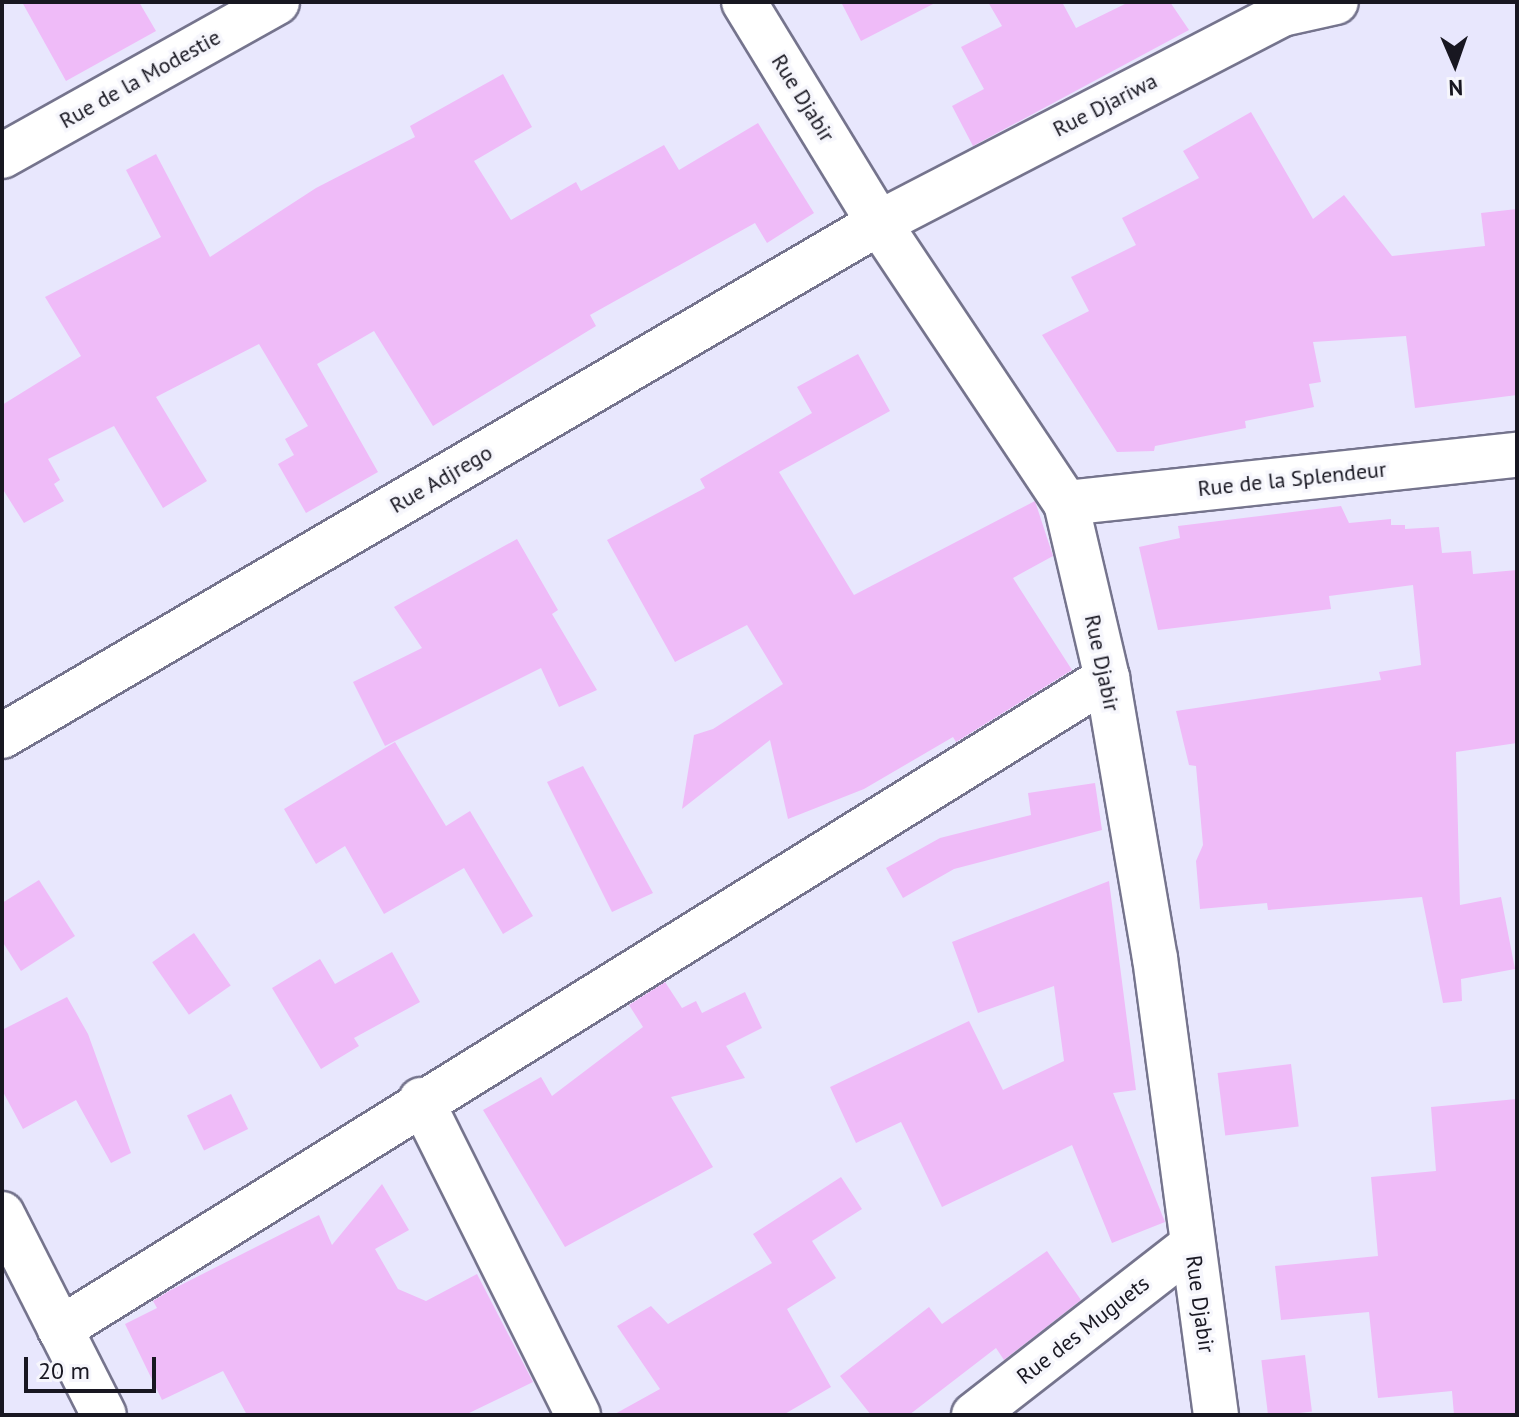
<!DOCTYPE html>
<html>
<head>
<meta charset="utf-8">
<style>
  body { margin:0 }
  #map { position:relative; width:1519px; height:1417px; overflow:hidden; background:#e8e7fd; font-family:"PT Sans",sans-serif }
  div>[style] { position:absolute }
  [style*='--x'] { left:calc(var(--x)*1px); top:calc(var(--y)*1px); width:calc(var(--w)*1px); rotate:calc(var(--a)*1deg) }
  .building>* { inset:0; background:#efbbf8; transform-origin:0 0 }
  .roads { filter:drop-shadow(2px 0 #75748d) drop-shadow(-2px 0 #75748d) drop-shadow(0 2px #75748d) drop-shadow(0 -2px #75748d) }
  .street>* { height:44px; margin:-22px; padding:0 22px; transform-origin:22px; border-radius:22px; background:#fff }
  .secondary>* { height:44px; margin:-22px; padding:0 22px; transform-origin:22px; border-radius:22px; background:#fff }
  span { translate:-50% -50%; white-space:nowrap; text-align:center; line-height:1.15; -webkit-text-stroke:7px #f6f6fc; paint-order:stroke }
  .street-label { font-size:22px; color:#181721 }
  .frame { position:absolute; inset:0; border:4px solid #181721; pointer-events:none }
  .north { position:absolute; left:1415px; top:24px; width:80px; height:80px; -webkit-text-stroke:6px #f6f6fc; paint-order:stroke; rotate:178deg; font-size:22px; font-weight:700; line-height:32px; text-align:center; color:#181721 }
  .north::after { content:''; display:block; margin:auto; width:28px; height:36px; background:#181721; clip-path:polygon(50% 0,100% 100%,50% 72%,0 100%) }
  .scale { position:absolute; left:24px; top:1357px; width:132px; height:36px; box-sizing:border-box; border:4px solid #181721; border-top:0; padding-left:10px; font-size:24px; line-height:28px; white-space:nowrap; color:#181721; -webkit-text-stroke:6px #f6f6fc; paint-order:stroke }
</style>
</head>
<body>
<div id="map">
  <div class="building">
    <i style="clip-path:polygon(22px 2px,139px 2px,156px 31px,66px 81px)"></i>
    <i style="clip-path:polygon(841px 2px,937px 2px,861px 41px)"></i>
    <i style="clip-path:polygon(988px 2px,1062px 2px,1076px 28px,1129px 2px,1170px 2px,1189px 30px,973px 146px,952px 106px,984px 89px,961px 47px,1002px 26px)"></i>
    <i style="clip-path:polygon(503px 74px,532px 127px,474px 161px,511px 220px,576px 182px,581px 191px,664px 145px,679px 170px,758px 123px,814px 213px,767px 243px,755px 223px,590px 315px,596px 326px,433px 426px,374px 331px,317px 364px,378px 472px,306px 513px,278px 464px,294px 455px,285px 439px,308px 426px,259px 344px,156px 397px,207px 481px,163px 508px,114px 426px,48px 459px,60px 480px,54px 484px,64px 501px,24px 523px,2px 488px,2px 405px,81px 356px,45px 297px,161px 237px,126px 170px,156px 154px,210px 257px,316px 188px,415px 137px,410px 126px)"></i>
    <i style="clip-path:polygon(1251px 112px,1313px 219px,1344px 195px,1392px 256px,1485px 246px,1481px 213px,1517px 209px,1517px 395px,1415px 408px,1406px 336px,1313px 342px,1321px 382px,1309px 384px,1314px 407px,1245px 421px,1246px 428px,1155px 446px,1154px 451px,1117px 452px,1042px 335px,1089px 311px,1071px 277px,1136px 245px,1122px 218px,1199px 178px,1183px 151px)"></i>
    <i style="clip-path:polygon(858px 354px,890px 411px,779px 472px,854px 595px,1035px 501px,1053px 556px,1013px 578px,1072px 670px,956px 742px,953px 737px,864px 789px,788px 819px,770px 740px,682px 809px,694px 735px,713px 729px,783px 684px,747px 625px,675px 662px,607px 540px,705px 488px,700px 479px,812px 413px,797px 387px)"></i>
    <i style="clip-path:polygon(1341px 506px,1349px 523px,1391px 519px,1391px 525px,1405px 525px,1405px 529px,1439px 527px,1442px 553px,1471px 551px,1473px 574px,1517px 570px,1517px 743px,1456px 752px,1460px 905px,1501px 897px,1515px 969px,1461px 979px,1462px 1001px,1443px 1003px,1422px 897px,1268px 910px,1267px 903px,1200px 909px,1196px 861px,1203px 845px,1196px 766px,1189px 765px,1176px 711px,1381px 680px,1379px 672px,1421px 665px,1413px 585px,1329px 596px,1331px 609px,1158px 630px,1139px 547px,1180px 538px,1178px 526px)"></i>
    <i style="clip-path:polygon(517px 539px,558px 610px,552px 614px,597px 690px,559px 707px,541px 668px,385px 746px,353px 682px,422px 648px,394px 607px)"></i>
    <i style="clip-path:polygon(395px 742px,446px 826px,470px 811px,533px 916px,503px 934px,464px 868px,384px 914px,345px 846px,316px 864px,284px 809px)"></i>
    <i style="clip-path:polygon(583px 766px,653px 893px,612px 912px,547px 782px)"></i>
    <i style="clip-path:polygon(1095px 783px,1102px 830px,954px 869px,903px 898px,886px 868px,940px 838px,1031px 815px,1028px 793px)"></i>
    <i style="clip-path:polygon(39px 880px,75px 936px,21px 971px,2px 941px,2px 903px)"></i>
    <i style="clip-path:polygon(1109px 881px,1136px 1090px,1113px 1093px,1165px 1222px,1112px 1243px,1072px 1145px,942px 1207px,901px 1122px,856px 1143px,830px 1087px,969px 1021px,1003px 1090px,1064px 1061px,1054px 986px,978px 1013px,952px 942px)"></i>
    <i style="left:194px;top:933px;width:64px;height:51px;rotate:55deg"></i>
    <i style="clip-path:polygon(392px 952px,420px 1002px,354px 1038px,359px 1046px,321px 1069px,272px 988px,320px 959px,335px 984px)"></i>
    <i style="clip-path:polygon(665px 982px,682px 1008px,696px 1001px,702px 1013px,745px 992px,762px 1028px,726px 1046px,745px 1078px,671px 1097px,713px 1167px,565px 1247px,483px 1110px,541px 1077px,552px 1096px,643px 1027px,629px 1005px)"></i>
    <i style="clip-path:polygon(67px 997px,88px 1034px,131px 1153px,111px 1163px,76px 1100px,23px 1129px,2px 1090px,2px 1030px)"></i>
    <i style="left:1291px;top:1064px;width:63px;height:74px;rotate:83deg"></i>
    <i style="left:231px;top:1094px;width:39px;height:49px;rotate:64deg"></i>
    <i style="clip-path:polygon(1517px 1099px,1517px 1415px,1454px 1415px,1452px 1391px,1378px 1398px,1369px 1312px,1281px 1320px,1275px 1266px,1378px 1256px,1371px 1177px,1436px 1171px,1431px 1107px)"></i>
    <i style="clip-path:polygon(841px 1177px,862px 1209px,812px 1241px,836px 1278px,787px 1309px,831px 1387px,783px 1415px,613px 1415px,660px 1389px,617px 1326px,651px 1306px,668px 1324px,772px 1263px,753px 1234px)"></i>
    <i style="clip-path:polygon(382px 1184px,409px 1230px,375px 1249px,398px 1289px,426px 1301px,477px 1274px,533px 1382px,465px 1415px,247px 1415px,223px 1371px,162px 1400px,125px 1324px,157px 1308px,153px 1301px,169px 1291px,319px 1215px,332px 1245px)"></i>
    <i style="clip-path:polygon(1047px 1251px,1081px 1300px,1004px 1360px,996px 1348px,909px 1415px,871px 1415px,840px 1376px,929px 1307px,942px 1324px)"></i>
    <i style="left:1305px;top:1355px;width:57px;height:44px;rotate:83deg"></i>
  </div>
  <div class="roads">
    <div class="street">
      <i style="--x:744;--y:2;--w:259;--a:58.6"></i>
      <i style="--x:879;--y:223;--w:337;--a:56.3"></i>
      <i style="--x:1066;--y:503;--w:180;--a:76.8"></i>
      <i style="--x:1107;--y:678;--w:284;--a:80.3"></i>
      <i style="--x:1155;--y:958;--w:461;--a:82.4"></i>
      <i style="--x:2;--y:156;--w:315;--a:-29.2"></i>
      <i style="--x:1066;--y:503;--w:454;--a:-6.1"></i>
      <i style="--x:421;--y:1100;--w:352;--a:63.5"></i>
      <i style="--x:2;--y:1214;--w:225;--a:63.1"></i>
      <i style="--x:60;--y:1329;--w:1233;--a:-31.87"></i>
      <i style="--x:974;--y:1415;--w:276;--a:-37.9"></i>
    </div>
    <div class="secondary">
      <i style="--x:2;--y:736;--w:1016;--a:-30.33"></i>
      <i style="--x:879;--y:223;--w:454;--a:-27.4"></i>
      <i style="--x:1282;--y:14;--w:55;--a:-12.5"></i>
    </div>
  </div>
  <div class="street-label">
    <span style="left:140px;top:79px;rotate:-29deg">Rue de la Modestie</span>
    <span style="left:803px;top:98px;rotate:58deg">Rue Djabir</span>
    <span style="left:1105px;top:105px;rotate:-27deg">Rue Djariwa</span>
    <span style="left:441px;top:479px;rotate:-30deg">Rue Adjrego</span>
    <span style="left:1292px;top:479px;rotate:-6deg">Rue de la Splendeur</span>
    <span style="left:1102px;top:663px;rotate:78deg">Rue Djabir</span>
    <span style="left:1200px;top:1304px;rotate:82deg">Rue Djabir</span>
    <span style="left:1083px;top:1330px;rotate:-38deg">Rue des Muguets</span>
  </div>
  <div class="frame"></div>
  <div class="north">N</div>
  <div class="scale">20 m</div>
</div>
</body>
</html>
